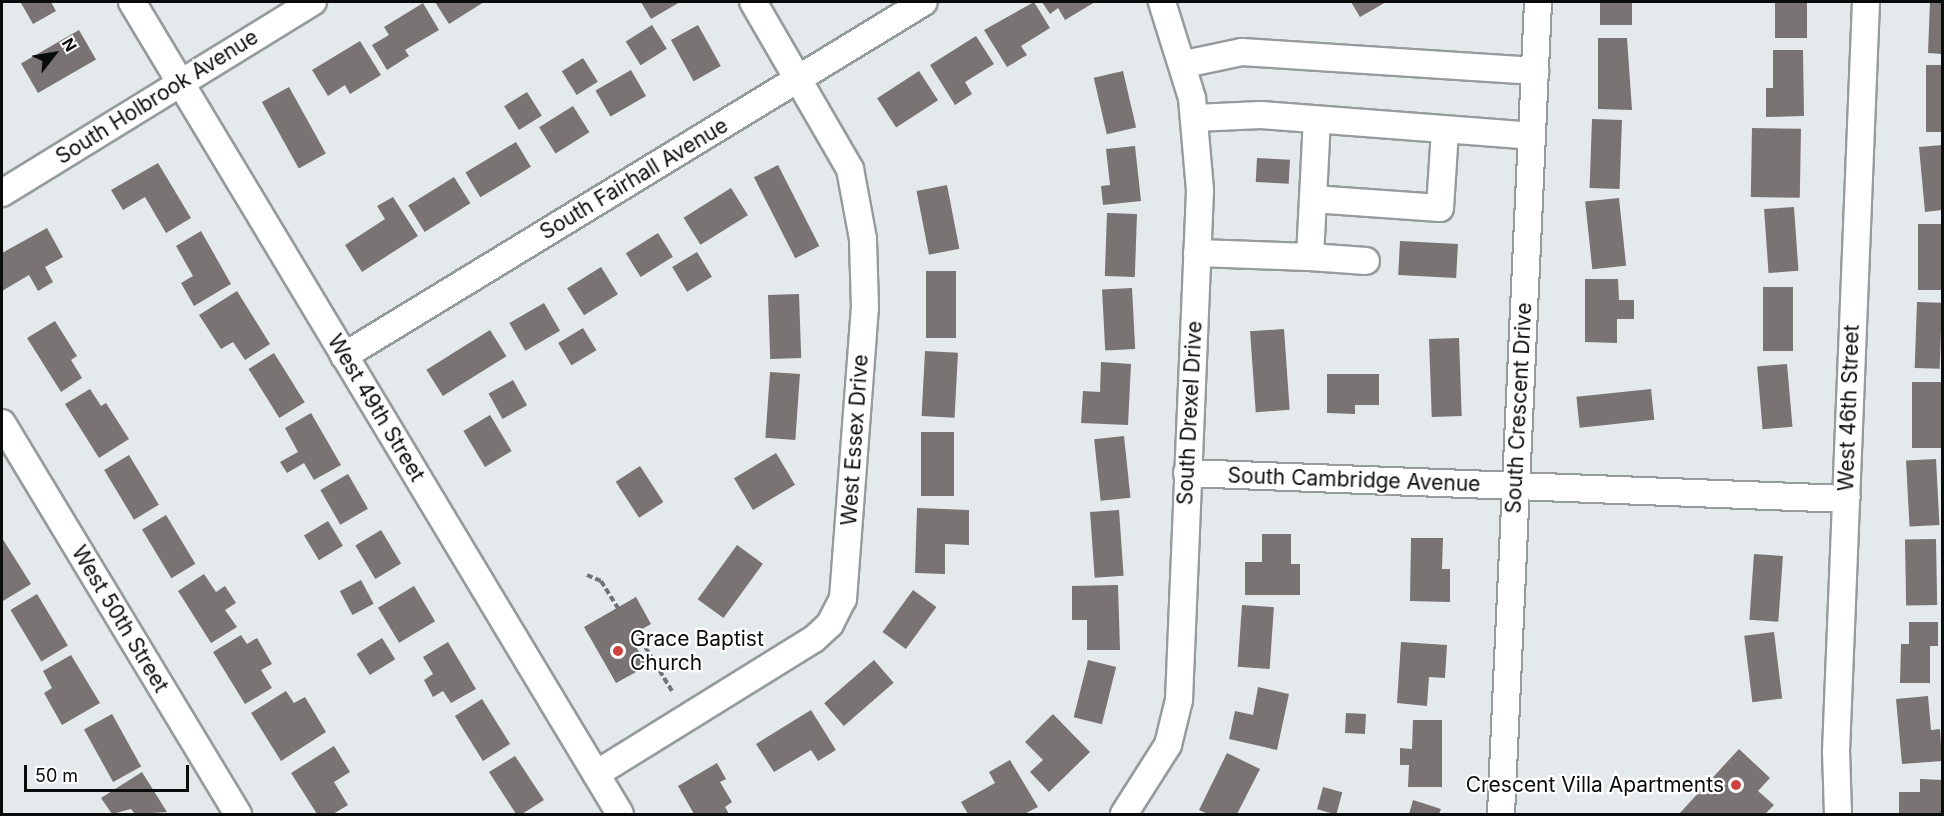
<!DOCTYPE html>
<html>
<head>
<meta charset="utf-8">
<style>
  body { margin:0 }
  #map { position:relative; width:1944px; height:816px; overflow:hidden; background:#e4eaec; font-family:Inter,sans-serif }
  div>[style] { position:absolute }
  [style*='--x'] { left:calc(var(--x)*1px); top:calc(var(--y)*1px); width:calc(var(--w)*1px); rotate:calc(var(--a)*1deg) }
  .building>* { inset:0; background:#797373; transform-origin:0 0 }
  .path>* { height:4px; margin-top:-2px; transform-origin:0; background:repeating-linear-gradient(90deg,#6f7374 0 6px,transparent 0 9px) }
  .roads { filter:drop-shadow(2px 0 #969b9c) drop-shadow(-2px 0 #969b9c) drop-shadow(0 2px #969b9c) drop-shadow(0 -2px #969b9c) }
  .minor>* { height:26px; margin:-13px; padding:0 13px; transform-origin:13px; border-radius:13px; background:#fff }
  .dots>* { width:16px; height:16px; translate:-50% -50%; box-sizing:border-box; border:3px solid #fff; border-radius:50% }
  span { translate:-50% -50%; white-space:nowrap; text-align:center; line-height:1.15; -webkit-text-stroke:4.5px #fff; paint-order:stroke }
  .street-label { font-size:21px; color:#0a0c0c }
  .poi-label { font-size:21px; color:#0a0c0c }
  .left { translate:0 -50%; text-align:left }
  .right { translate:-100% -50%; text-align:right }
  .frame { position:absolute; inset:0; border:3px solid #0a0c0c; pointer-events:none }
  .north { position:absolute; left:24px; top:24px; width:60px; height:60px; -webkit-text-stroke:4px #fff; paint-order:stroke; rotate:59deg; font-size:16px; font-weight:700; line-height:24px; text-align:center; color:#0a0c0c }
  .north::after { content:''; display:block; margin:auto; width:21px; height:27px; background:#0a0c0c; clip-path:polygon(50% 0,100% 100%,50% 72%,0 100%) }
  .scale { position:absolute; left:24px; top:765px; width:165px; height:27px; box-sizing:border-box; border:3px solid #0a0c0c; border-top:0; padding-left:8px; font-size:18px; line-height:21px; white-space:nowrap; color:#0a0c0c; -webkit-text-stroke:4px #fff; paint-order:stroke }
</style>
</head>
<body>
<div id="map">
  <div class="building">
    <i style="clip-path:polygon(51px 2px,56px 11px,33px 24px,21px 3px)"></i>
    <i style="clip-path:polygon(435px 2px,484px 2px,449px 24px)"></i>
    <i style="clip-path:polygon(641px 2px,680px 2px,651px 19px)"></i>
    <i style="clip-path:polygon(1034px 2px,1050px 28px,1021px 46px,1027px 55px,1007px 67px,984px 30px)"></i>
    <i style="clip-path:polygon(1042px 2px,1095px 2px,1065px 20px,1058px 8px,1050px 14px)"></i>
    <i style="clip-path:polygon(1351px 2px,1386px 2px,1360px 17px)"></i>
    <i style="left:1600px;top:2px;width:32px;height:23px"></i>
    <i style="left:1775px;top:2px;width:32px;height:36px"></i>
    <i style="clip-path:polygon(1930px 2px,1942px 2px,1942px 54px,1928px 53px)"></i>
    <i style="clip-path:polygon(423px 3px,439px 30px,405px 50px,409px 56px,387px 70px,372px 45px,389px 35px,384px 27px)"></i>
    <i style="left:652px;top:25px;width:28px;height:31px;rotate:58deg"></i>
    <i style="left:698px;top:25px;width:47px;height:31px;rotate:61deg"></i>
    <i style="left:79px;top:30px;width:34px;height:67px;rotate:60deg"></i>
    <i style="clip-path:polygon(976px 36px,994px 64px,965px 82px,972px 94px,955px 105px,930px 65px)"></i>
    <i style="clip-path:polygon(1598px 38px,1627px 38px,1632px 110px,1598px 109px)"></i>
    <i style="clip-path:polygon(360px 41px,381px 75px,350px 94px,345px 85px,328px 96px,312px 70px)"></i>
    <i style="clip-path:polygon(1773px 50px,1803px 50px,1804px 116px,1766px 117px,1766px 88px,1773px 88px)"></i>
    <i style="left:583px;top:58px;width:28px;height:25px;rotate:58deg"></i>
    <i style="left:1926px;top:65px;width:16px;height:67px"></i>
    <i style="left:631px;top:70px;width:30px;height:41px;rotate:60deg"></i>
    <i style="left:919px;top:71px;width:35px;height:50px;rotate:57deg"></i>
    <i style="left:1123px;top:71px;width:58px;height:30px;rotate:77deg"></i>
    <i style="left:289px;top:87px;width:76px;height:31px;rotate:61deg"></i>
    <i style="left:527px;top:92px;width:28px;height:27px;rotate:58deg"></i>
    <i style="left:573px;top:106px;width:31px;height:40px;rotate:58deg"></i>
    <i style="left:1592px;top:119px;width:30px;height:69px;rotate:2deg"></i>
    <i style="left:1752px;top:128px;width:49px;height:69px;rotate:1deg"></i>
    <i style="left:516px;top:142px;width:29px;height:59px;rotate:59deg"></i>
    <i style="clip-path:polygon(1942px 145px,1942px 210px,1925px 212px,1919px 147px)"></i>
    <i style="clip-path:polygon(1135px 146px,1141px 201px,1103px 205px,1101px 186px,1110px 185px,1106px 149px)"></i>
    <i style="left:1257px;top:158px;width:33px;height:24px;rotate:3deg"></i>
    <i style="clip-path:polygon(158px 163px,191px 218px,166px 233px,145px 197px,123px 210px,111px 190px)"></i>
    <i style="left:778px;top:165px;width:91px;height:27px;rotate:63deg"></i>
    <i style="left:454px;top:177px;width:31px;height:54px;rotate:58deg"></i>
    <i style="left:947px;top:185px;width:65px;height:31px;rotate:79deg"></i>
    <i style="left:731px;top:188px;width:32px;height:56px;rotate:58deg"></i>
    <i style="clip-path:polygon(393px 197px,418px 236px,362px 272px,345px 245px,385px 219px,377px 206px)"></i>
    <i style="left:1619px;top:198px;width:68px;height:34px;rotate:84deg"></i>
    <i style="left:1794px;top:207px;width:64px;height:30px;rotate:86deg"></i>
    <i style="left:1107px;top:213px;width:30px;height:63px;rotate:2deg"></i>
    <i style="left:1942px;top:224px;width:66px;height:24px;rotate:90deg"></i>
    <i style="clip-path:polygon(47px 228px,63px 257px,45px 267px,53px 282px,38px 291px,29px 275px,2px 291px,2px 253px)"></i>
    <i style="clip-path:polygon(201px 231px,231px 284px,194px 306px,181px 283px,193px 276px,176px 246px)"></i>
    <i style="left:658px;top:233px;width:28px;height:38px;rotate:58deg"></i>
    <i style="left:1400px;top:241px;width:58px;height:34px;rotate:3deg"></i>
    <i style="left:697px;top:252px;width:29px;height:29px;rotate:59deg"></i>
    <i style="left:601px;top:267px;width:32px;height:40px;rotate:58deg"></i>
    <i style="left:926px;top:271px;width:30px;height:67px"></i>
    <i style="clip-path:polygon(1585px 279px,1618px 279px,1619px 300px,1634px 300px,1634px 319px,1617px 319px,1617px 343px,1585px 342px)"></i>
    <i style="left:1763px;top:287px;width:30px;height:64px"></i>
    <i style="left:1132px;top:288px;width:61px;height:30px;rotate:87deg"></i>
    <i style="clip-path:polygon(237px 291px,270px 344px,245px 360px,233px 342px,221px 349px,199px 315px)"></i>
    <i style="left:799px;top:294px;width:64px;height:31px;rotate:88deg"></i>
    <i style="left:1917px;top:302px;width:25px;height:66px;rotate:2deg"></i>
    <i style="left:544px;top:303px;width:32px;height:40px;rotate:60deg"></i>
    <i style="clip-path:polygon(55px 321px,77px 356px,71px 360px,82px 378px,61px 392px,27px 338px)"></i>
    <i style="left:583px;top:328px;width:26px;height:29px;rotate:59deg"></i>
    <i style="left:1284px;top:329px;width:81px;height:34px;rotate:86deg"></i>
    <i style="left:490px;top:330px;width:31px;height:75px;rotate:58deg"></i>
    <i style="left:1459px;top:338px;width:78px;height:30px;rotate:88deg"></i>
    <i style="left:925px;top:351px;width:33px;height:65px;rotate:3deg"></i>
    <i style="left:274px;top:353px;width:58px;height:30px;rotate:58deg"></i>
    <i style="clip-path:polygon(1101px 362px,1131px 364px,1128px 425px,1081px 423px,1083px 391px,1100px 392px)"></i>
    <i style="left:1787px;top:364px;width:63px;height:30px;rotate:85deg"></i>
    <i style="left:770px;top:372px;width:30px;height:66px;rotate:4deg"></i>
    <i style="clip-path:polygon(1327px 374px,1379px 374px,1379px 405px,1355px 405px,1355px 414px,1327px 413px)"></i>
    <i style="left:513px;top:380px;width:29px;height:28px;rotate:61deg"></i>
    <i style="left:1912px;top:382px;width:30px;height:66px"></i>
    <i style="clip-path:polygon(90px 389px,101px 406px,106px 403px,129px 439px,99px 458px,65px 404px)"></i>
    <i style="left:1651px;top:389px;width:31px;height:75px;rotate:84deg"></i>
    <i style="clip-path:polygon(311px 413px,341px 465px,314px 480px,304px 463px,287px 473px,280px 462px,298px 452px,285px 428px)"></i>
    <i style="left:490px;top:415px;width:42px;height:31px;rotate:59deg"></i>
    <i style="left:921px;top:432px;width:33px;height:64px"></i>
    <i style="left:1124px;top:436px;width:62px;height:30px;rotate:84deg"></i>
    <i style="left:776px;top:453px;width:37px;height:49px;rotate:59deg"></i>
    <i style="left:129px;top:455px;width:58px;height:29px;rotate:59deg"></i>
    <i style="left:1936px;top:459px;width:66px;height:30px;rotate:87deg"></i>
    <i style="left:640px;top:466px;width:43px;height:29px;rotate:57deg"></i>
    <i style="left:348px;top:474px;width:40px;height:32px;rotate:60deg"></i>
    <i style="clip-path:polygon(917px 508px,969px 510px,969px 545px,945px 544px,945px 574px,915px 573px)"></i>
    <i style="left:1119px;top:510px;width:66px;height:29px;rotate:86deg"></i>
    <i style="left:166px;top:515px;width:57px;height:28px;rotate:59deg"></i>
    <i style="left:328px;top:521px;width:29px;height:28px;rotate:59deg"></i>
    <i style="left:381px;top:530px;width:39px;height:30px;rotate:59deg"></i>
    <i style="clip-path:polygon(1262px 534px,1291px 534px,1291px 564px,1300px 564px,1300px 595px,1245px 595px,1245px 562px,1262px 562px)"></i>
    <i style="clip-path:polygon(2px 538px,31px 584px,3px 601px,2px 598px)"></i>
    <i style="clip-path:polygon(1411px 538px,1443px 538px,1442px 569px,1450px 569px,1450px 602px,1410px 601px)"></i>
    <i style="left:1936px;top:539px;width:66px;height:31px;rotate:89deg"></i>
    <i style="left:737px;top:545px;width:32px;height:67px;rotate:36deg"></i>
    <i style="left:1754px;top:554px;width:29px;height:66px;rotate:4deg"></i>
    <i style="clip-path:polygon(204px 574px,216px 592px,225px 586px,236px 603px,225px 610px,237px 627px,211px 643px,178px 591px)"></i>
    <i style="left:361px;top:580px;width:27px;height:24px;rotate:62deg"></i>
    <i style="clip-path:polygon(1118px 585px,1120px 650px,1087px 650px,1087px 620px,1072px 620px,1072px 586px)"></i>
    <i style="left:414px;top:586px;width:41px;height:42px;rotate:59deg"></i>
    <i style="left:913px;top:590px;width:29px;height:52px;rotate:36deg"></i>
    <i style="left:37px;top:594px;width:60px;height:31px;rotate:59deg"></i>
    <i style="clip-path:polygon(636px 597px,651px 624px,630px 636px,647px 666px,616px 683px,584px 627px)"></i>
    <i style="left:1242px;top:605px;width:32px;height:62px;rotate:4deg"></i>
    <i style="clip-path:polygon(1909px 622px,1938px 622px,1938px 646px,1930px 646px,1930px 683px,1900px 683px,1901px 644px,1909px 644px)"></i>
    <i style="left:1774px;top:632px;width:67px;height:30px;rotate:83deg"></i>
    <i style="clip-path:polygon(241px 635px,247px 644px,257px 638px,272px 664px,261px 670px,272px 688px,245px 704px,213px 652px)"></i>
    <i style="left:382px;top:638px;width:25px;height:30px;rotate:58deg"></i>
    <i style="clip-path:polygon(448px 642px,476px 689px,451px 703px,443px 691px,433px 697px,424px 680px,433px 674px,423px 657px)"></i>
    <i style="clip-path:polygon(1401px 642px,1447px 645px,1445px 678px,1429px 677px,1427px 706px,1397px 703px)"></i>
    <i style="clip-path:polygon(71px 655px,100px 703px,62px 725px,44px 693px,52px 688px,43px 671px)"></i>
    <i style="left:874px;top:660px;width:30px;height:66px;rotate:49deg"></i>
    <i style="left:1088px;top:660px;width:29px;height:59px;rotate:14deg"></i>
    <i style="clip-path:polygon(1258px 687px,1289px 694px,1277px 750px,1229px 739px,1235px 711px,1253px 715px)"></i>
    <i style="clip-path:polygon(286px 691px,294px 703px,305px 697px,326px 732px,281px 761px,251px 713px)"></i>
    <i style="clip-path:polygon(1928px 696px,1931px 730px,1940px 729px,1942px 761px,1902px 764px,1896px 699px)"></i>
    <i style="left:482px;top:699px;width:53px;height:32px;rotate:58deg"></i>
    <i style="clip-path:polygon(811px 710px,836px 750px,818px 761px,811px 750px,774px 772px,756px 744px)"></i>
    <i style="left:1346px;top:713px;width:20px;height:20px;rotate:3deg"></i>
    <i style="left:112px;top:714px;width:60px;height:32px;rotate:61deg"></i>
    <i style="clip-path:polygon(1053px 714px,1090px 752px,1049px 792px,1030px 772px,1043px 760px,1025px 742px)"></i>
    <i style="clip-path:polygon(1413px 720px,1442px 720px,1442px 787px,1408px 787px,1409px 765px,1400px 765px,1400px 748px,1412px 749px)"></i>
    <i style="clip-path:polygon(334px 746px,350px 772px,334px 782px,348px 805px,333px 814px,317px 814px,291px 773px)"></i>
    <i style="clip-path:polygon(1739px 749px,1770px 778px,1758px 791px,1774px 805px,1765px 814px,1679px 814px)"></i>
    <i style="clip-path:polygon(1227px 753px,1260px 769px,1237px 814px,1208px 814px,1199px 810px)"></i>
    <i style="clip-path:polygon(515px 756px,544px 800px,522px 814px,516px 814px,489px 772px)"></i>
    <i style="clip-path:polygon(1010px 760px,1038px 807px,1024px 814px,968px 814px,961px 802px,995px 783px,989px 772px)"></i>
    <i style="clip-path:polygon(717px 763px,726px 779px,720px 782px,732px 802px,725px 807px,729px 814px,694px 814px,678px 786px)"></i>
    <i style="clip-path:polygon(142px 772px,167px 812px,135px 814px,131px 809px,112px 814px,101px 798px)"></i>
    <i style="clip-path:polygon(1920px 779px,1942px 780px,1942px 814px,1899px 814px,1899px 792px,1920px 792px)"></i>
    <i style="left:1323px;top:787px;width:20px;height:23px;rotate:15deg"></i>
    <i style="clip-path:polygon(1413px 800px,1441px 809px,1439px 814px,1409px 814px)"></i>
  </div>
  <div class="path">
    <i style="--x:587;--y:575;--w:15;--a:23"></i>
    <i style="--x:601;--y:581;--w:32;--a:58"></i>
    <i style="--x:636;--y:632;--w:69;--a:58.6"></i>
  </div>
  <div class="roads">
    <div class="minor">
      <i style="--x:132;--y:2;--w:947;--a:58.99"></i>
      <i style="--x:1185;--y:64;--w:58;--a:-11.9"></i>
      <i style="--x:1242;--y:52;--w:294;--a:3.7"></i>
      <i style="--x:1195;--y:118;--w:66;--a:-2.6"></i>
      <i style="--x:1261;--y:115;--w:271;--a:4.4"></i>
      <i style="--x:2;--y:193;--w:365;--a:-31.6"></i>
      <i style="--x:1313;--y:199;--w:127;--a:4.1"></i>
      <i style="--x:1440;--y:208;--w:78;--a:-86.3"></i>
      <i style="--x:1197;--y:253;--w:113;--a:2"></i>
      <i style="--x:1310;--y:257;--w:137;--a:-87.1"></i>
      <i style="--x:1310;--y:257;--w:56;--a:4.1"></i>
      <i style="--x:344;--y:356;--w:679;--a:-31.4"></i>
      <i style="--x:2;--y:423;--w:457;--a:58.9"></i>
      <i style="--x:1187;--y:473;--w:660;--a:2.26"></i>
      <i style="--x:596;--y:774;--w:256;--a:-31.8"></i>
      <i style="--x:814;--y:639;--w:22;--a:-43"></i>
      <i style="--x:830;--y:624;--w:28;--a:-63"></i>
      <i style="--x:843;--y:599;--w:292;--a:-85.7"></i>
      <i style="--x:865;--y:308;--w:69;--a:-91.7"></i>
      <i style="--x:863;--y:239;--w:71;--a:-100.5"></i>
      <i style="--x:850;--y:169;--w:193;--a:-120.1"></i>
      <i style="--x:1124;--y:814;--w:82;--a:-57.5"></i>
      <i style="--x:1168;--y:745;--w:46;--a:-76.3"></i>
      <i style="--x:1179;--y:700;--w:510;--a:-87.64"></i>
      <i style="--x:1200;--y:190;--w:92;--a:-95"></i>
      <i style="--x:1192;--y:98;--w:101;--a:-107.4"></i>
      <i style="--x:1501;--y:814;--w:813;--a:-87.39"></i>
      <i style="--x:1838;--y:814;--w:62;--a:-91.8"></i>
      <i style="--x:1836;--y:752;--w:751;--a:-87.71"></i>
    </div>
  </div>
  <div class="dots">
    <i style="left:618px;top:651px;background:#cf4040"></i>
    <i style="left:1736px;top:785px;background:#cf4040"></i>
  </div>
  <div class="street-label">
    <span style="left:157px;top:97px;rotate:-32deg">South Holbrook Avenue</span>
    <span style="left:634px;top:179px;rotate:-31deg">South Fairhall Avenue</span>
    <span style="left:376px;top:408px;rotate:59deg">West 49th Street</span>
    <span style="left:1519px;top:408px;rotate:-87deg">South Crescent Drive</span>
    <span style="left:1849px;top:408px;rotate:-88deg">West 46th Street</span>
    <span style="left:1190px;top:413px;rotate:-87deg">South Drexel Drive</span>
    <span style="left:855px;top:440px;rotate:-86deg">West Essex Drive</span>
    <span style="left:1354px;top:480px;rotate:2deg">South Cambridge Avenue</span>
    <span style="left:120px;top:619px;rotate:59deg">West 50th Street</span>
  </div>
  <div class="poi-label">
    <span class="left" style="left:630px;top:651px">Grace Baptist<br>Church</span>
    <span class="right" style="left:1724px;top:785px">Crescent Villa Apartments</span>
  </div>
  <div class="frame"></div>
  <div class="north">N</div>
  <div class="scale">50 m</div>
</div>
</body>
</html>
